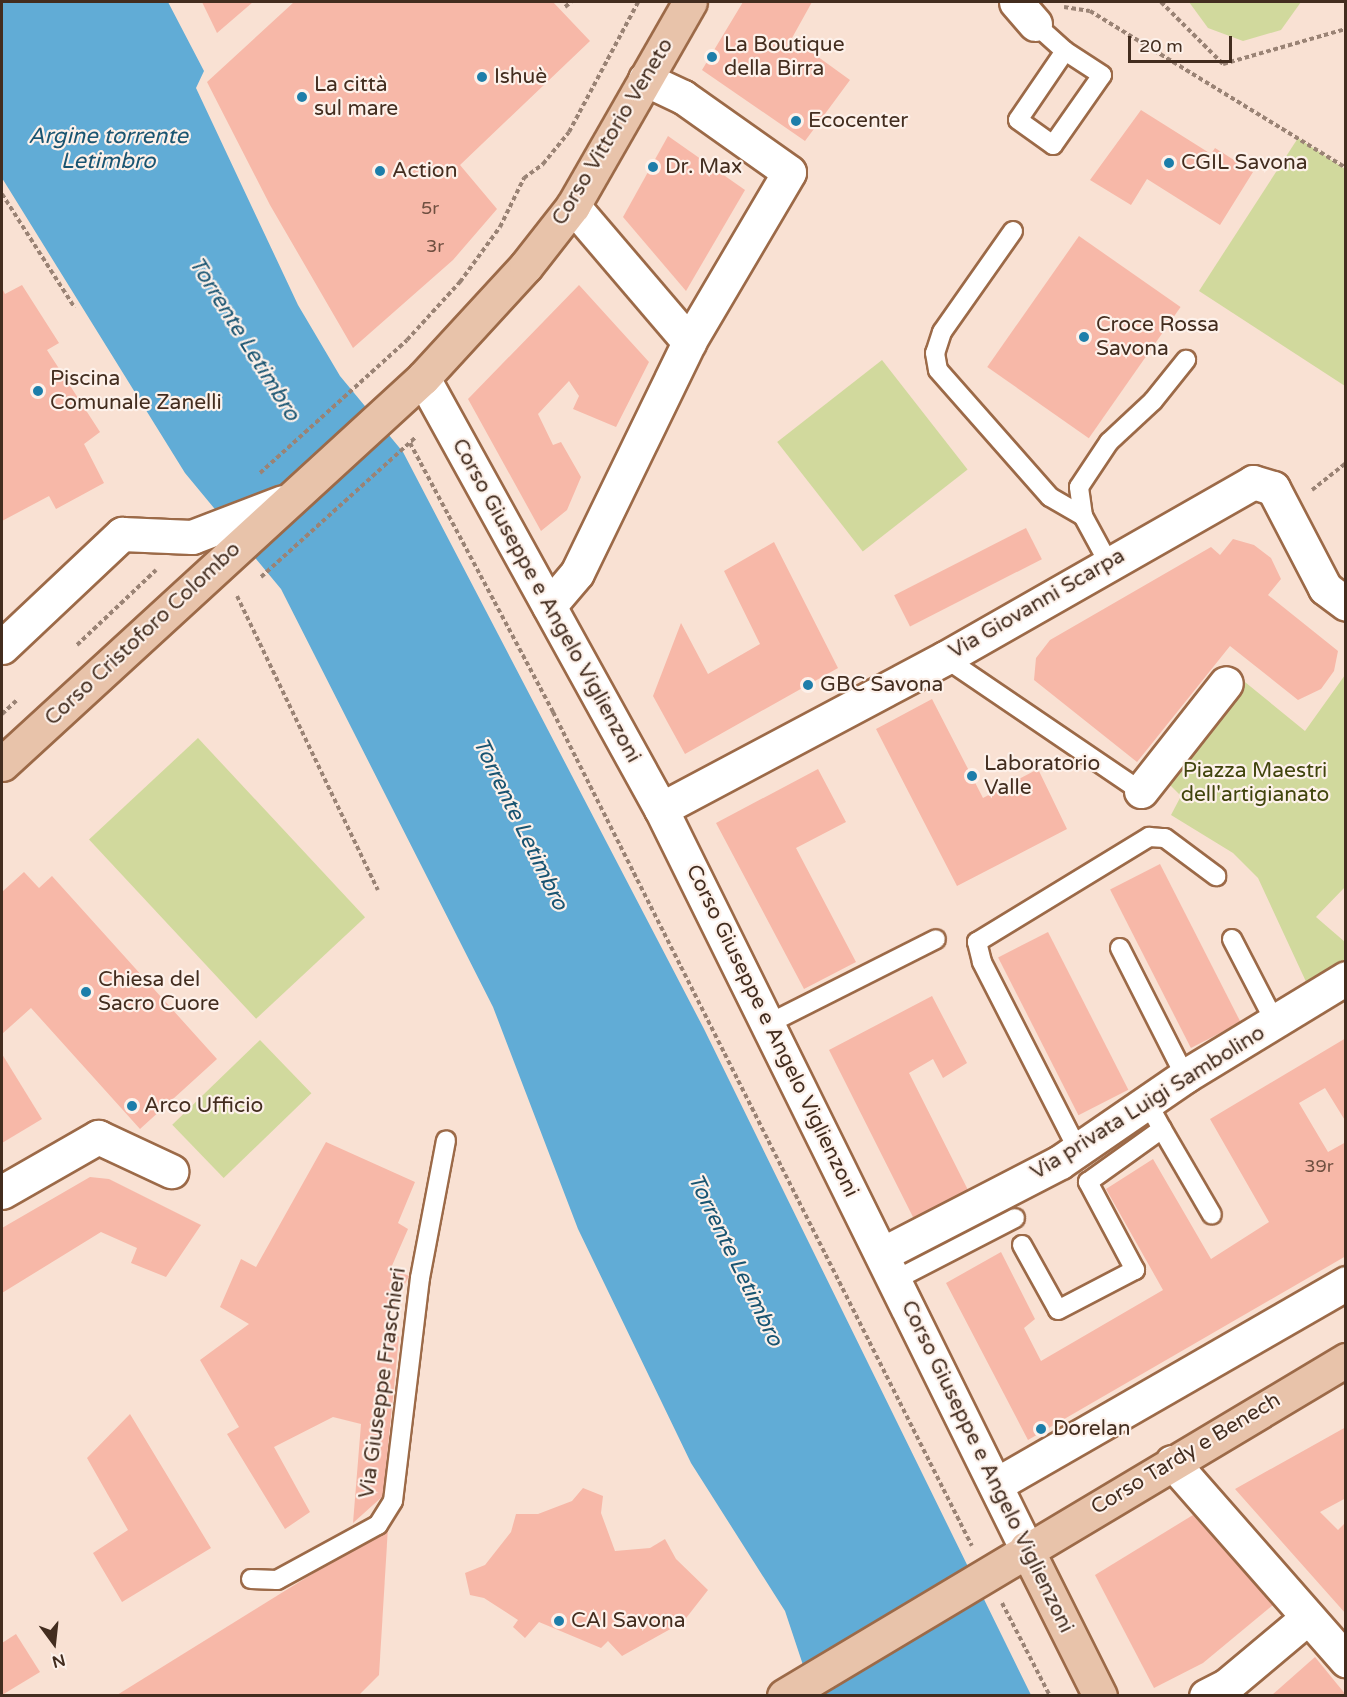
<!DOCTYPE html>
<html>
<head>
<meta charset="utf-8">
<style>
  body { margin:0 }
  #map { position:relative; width:1347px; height:1697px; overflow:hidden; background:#f9e1d3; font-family:"Varela Round",sans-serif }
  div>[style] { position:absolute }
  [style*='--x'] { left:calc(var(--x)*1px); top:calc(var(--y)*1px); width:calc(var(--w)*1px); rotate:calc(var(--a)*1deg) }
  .green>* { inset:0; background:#d1d99d; transform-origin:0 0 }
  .water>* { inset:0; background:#61acd6 }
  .building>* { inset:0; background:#f7b8a8; transform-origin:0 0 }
  .path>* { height:4px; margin-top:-2px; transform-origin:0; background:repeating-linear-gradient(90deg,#9a8375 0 4.5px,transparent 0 7.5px) }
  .roads { filter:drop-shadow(2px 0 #9c6a48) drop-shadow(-2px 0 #9c6a48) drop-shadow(0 2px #9c6a48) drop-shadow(0 -2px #9c6a48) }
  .service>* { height:18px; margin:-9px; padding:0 9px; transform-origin:9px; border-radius:9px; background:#fff }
  .minor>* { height:33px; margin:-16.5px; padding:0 16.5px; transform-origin:16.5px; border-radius:16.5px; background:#fff }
  .primary>* { height:33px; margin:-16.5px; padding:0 16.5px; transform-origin:16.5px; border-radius:16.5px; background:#e8c3aa }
  .dots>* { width:16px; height:16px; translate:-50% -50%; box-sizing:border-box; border:3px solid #fdf1ea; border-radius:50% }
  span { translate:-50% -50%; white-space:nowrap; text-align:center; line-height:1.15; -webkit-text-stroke:4.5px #fdf1ea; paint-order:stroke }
  .number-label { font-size:18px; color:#705041 }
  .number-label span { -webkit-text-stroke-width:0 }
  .poi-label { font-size:21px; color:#432d1f }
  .left { translate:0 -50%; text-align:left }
  .street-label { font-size:21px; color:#432d1f }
  .park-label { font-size:21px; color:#40440c }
  .water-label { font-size:22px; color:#195471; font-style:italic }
  .frame { position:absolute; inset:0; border:3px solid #432d1f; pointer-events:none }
  .north { position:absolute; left:24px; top:1613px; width:60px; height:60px; -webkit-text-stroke:4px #fdf1ea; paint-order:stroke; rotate:165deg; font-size:16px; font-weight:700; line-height:24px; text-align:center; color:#432d1f }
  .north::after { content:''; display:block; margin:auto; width:21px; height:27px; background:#432d1f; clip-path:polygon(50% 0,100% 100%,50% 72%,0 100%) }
  .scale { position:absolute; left:1128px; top:36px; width:104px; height:27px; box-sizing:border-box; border:3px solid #432d1f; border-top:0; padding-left:8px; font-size:18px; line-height:21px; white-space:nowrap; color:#432d1f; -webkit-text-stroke:4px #fdf1ea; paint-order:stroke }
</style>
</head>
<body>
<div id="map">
  <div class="green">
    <i style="clip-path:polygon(1189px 2px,1301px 2px,1281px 30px,1243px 41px,1208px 28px)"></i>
    <i style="clip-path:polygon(1298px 138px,1345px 169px,1345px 386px,1199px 291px)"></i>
    <i style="left:882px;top:360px;width:139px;height:133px;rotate:52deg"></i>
    <i style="clip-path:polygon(1345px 675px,1345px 887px,1316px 917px,1345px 942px,1345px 961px,1308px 986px,1258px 878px,1233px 853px,1171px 815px,1181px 796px,1164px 779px,1240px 678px,1305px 731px)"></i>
    <i style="left:198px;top:738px;width:245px;height:149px;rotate:47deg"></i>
    <i style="left:260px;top:1040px;width:74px;height:122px;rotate:46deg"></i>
  </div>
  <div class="water">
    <i style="clip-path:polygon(2px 2px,168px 2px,204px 71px,196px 88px,298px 305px,340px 376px,403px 452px,704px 1029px,1031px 1695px,813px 1695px,785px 1611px,691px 1463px,578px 1229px,493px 1007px,281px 589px,185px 473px,2px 178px)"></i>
  </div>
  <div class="building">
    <i style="clip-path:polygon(202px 2px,253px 2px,217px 33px)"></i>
    <i style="clip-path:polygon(294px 2px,553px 2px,590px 41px,460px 165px,497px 209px,453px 260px,353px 348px,270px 205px,207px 82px)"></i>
    <i style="clip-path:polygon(743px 2px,812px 2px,792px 38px,850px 80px,805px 141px,702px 70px)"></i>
    <i style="clip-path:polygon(1141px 110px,1211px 154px,1215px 148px,1253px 172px,1220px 225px,1147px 179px,1131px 205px,1090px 180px)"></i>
    <i style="clip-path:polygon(668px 136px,745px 190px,686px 291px,623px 217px)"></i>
    <i style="left:1079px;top:236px;width:124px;height:160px;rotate:35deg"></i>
    <i style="clip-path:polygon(22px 285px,59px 343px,47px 350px,100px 432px,84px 444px,104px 483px,56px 509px,49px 496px,2px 521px,2px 288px,5px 294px)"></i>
    <i style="clip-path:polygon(579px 285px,649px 362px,616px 427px,573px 409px,579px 396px,569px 381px,538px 414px,553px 445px,561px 442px,581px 477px,567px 510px,541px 531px,468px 399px)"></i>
    <i style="left:1026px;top:528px;width:35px;height:148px;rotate:63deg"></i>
    <i style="clip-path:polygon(1233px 539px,1254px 545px,1271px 558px,1281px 579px,1268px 595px,1338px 651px,1334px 671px,1321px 689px,1298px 700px,1230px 646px,1137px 762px,1034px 680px,1036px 658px,1050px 640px,1211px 547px,1220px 555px)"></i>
    <i style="clip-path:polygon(774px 542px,838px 668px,685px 754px,653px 696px,681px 623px,708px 674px,760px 644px,724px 571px)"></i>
    <i style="clip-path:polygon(932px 699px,983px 798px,1038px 769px,1067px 829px,957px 886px,876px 729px)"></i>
    <i style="clip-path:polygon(818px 769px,846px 822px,796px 848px,856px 962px,804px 989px,716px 823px)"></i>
    <i style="left:1160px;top:864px;width:178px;height:56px;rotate:63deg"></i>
    <i style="clip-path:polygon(24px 872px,39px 888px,52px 876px,217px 1059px,140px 1129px,31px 1008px,2px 1034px,2px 892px)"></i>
    <i style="left:1048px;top:932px;width:177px;height:56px;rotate:63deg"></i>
    <i style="clip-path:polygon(932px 996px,967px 1063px,943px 1078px,933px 1059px,909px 1073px,969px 1192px,915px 1221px,829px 1050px)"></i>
    <i style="clip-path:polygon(1346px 1038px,1346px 1122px,1325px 1088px,1299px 1103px,1328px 1152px,1346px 1142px,1346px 1256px,1028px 1440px,946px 1283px,1001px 1252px,1035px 1319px,1024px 1328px,1041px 1361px,1163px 1290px,1106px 1189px,1153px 1159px,1211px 1259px,1269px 1222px,1210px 1119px)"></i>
    <i style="clip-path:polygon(2px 1054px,42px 1119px,2px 1143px)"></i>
    <i style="clip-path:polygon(326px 1142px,415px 1182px,398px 1223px,408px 1229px,391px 1268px,409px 1276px,384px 1326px,399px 1337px,383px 1496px,353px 1523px,361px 1424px,333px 1417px,274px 1447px,310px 1512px,285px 1529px,227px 1434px,239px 1427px,200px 1360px,249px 1324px,220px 1307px,241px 1259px,256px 1267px)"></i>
    <i style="clip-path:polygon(90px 1177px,109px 1179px,201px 1225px,166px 1277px,131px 1263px,137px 1248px,101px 1232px,2px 1293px,2px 1228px)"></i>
    <i style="clip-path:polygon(130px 1414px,211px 1548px,122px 1602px,93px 1553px,128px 1530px,87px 1458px)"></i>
    <i style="clip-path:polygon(1346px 1427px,1346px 1498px,1320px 1512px,1338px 1530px,1346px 1522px,1346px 1614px,1235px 1489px)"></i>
    <i style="clip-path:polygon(583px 1488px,603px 1496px,601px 1513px,615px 1551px,650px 1548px,665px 1539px,676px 1559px,708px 1590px,683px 1622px,622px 1656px,608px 1641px,601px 1648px,539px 1622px,525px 1638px,513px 1627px,518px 1620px,484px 1598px,470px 1595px,465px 1573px,485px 1565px,511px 1532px,516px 1514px,538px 1514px,572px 1501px)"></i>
    <i style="clip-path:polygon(1193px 1515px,1273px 1605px,1203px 1663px,1154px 1688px,1095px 1575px)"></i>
    <i style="clip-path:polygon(388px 1527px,379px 1675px,359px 1695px,117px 1695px)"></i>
    <i style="clip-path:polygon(16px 1634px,40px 1672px,2px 1695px,2px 1643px)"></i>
    <i style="clip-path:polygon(1315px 1657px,1346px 1695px,1272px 1695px)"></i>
  </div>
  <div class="path">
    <i style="--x:1161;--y:2;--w:88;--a:45"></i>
    <i style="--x:1223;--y:64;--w:128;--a:-15.9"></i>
    <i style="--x:565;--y:7;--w:8;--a:-40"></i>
    <i style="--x:1064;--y:7;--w:26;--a:9"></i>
    <i style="--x:1090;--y:11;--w:300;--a:31.5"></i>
    <i style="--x:2;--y:194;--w:135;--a:57.4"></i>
    <i style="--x:410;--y:443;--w:305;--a:62"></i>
    <i style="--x:553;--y:712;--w:933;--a:63.33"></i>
    <i style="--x:260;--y:473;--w:198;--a:-42.1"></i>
    <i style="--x:407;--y:340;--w:79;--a:-47.6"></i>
    <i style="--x:460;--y:282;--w:68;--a:-54"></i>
    <i style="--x:500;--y:227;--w:55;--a:-63.9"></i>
    <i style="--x:524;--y:178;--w:24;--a:-36"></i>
    <i style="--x:543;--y:164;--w:41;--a:-50.9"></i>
    <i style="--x:569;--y:132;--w:147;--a:-62"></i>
    <i style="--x:1312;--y:490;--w:43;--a:-38.5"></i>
    <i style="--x:261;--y:577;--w:209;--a:-42.1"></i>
    <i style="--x:237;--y:596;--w:326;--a:64.4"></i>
    <i style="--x:77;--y:645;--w:109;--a:-43.5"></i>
    <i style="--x:2;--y:714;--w:22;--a:-43"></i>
    <i style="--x:1002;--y:1603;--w:105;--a:62.7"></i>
  </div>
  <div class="roads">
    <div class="service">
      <i style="--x:1035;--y:24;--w:40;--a:42"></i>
      <i style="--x:1065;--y:51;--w:83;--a:124.3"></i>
      <i style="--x:1018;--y:120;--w:43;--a:35.5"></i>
      <i style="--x:1053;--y:145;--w:85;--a:-55"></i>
      <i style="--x:1102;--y:75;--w:44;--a:-147"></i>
      <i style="--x:1013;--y:231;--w:123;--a:125.1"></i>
      <i style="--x:942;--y:332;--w:22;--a:108"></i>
      <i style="--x:935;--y:353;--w:17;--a:80"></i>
      <i style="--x:938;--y:370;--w:169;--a:48.6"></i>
      <i style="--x:1050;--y:497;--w:38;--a:30"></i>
      <i style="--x:1108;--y:562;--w:52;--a:-118.5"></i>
      <i style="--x:1083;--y:516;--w:29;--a:-98"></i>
      <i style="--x:1079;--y:487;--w:54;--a:-56.3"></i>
      <i style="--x:1109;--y:442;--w:60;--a:-43"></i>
      <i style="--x:1153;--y:401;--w:53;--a:-51.2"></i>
      <i style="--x:945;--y:658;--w:237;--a:34.2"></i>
      <i style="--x:1232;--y:939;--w:93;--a:62.6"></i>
      <i style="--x:1120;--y:948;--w:144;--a:63.1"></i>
      <i style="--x:768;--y:1024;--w:188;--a:-26.8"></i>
      <i style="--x:1162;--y:1129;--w:99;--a:59.8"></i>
      <i style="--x:1077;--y:1148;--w:209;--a:-117.1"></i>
      <i style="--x:982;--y:962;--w:21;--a:-104"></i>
      <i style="--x:977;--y:942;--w:202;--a:-31.4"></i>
      <i style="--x:1149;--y:837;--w:16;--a:4"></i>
      <i style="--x:1165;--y:838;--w:64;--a:36.7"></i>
      <i style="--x:1022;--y:1245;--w:74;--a:61"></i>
      <i style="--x:1058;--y:1310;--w:87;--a:-27.5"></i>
      <i style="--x:1135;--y:1270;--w:100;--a:-118.1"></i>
      <i style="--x:1088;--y:1182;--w:91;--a:-35.6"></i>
      <i style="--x:1162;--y:1129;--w:31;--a:-119"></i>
      <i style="--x:895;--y:1280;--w:135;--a:-27.3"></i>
      <i style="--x:251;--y:1579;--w:26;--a:2"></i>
      <i style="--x:277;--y:1580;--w:115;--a:-28.6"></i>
      <i style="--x:378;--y:1525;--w:28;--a:-58"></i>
      <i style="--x:393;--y:1501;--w:225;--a:-83.1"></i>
      <i style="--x:420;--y:1278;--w:140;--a:-79.3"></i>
    </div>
    <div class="minor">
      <i style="--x:1016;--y:2;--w:29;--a:49"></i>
      <i style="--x:573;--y:206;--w:179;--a:49.5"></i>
      <i style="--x:423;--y:378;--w:492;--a:61.1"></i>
      <i style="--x:661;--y:809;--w:824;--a:63.71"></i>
      <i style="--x:549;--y:606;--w:43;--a:-49.7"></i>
      <i style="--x:577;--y:573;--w:257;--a:-64.1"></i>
      <i style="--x:689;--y:342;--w:197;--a:-59.5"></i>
      <i style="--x:789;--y:172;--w:130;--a:-144.7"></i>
      <i style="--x:683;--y:97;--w:42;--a:-154.7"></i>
      <i style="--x:2;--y:647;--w:165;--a:-43.3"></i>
      <i style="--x:122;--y:534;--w:70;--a:2.5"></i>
      <i style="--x:192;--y:537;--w:97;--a:-21"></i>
      <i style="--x:1141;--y:791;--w:137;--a:-51.8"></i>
      <i style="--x:661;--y:809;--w:322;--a:-28"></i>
      <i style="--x:945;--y:658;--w:355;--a:-29.7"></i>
      <i style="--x:1253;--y:482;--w:21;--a:17"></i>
      <i style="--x:1273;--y:488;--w:113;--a:62.5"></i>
      <i style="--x:1325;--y:588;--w:26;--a:37"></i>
      <i style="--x:2;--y:1192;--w:111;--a:-29.8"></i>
      <i style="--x:98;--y:1137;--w:81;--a:25"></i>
      <i style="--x:882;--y:1254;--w:200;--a:-27.3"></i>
      <i style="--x:1060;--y:1162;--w:152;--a:-34.5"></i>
      <i style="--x:1185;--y:1076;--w:188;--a:-31.3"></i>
      <i style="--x:1172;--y:1462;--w:264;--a:48.7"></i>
      <i style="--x:997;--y:1484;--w:403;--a:-29.9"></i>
      <i style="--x:1206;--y:1696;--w:22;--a:-27"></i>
      <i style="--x:1226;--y:1686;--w:106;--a:-40"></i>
    </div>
    <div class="primary">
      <i style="--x:2;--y:764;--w:571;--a:-42.52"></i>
      <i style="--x:423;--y:378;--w:152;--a:-47.4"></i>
      <i style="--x:526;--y:266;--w:76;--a:-51.9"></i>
      <i style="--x:573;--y:206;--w:235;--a:-60.2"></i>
      <i style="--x:1026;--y:1548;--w:165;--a:63.4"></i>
      <i style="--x:784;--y:1696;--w:655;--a:-30.87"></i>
    </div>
  </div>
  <div class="dots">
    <i style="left:712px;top:57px;background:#1d7eaa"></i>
    <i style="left:482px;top:77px;background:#1d7eaa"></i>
    <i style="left:302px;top:97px;background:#1d7eaa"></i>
    <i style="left:796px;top:121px;background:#1d7eaa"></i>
    <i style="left:1169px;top:163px;background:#1d7eaa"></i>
    <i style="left:653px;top:167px;background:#1d7eaa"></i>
    <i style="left:380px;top:171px;background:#1d7eaa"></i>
    <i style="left:1084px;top:337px;background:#1d7eaa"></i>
    <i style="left:38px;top:391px;background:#1d7eaa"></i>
    <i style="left:808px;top:685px;background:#1d7eaa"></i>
    <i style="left:972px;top:776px;background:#1d7eaa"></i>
    <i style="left:86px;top:992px;background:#1d7eaa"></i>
    <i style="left:132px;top:1106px;background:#1d7eaa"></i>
    <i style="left:1041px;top:1429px;background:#1d7eaa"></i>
    <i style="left:559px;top:1621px;background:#1d7eaa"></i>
  </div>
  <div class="number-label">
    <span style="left:430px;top:208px">5r</span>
    <span style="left:435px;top:246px">3r</span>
    <span style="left:1319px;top:1166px">39r</span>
  </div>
  <div class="poi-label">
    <span class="left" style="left:724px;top:57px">La Boutique<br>della Birra</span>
    <span class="left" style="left:494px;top:77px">Ishuè</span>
    <span class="left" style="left:314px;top:97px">La città<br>sul mare</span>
    <span class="left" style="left:808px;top:121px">Ecocenter</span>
    <span class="left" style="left:1181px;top:163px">CGIL Savona</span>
    <span class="left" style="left:665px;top:167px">Dr. Max</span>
    <span class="left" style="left:392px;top:171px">Action</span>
    <span class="left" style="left:1096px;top:337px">Croce Rossa<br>Savona</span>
    <span class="left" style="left:50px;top:391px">Piscina<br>Comunale Zanelli</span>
    <span class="left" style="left:820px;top:685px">GBC Savona</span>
    <span class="left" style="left:984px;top:776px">Laboratorio<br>Valle</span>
    <span class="left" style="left:98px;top:992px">Chiesa del<br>Sacro Cuore</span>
    <span class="left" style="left:144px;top:1106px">Arco Ufficio</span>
    <span class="left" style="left:1053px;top:1429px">Dorelan</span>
    <span class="left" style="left:571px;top:1621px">CAI Savona</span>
  </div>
  <div class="street-label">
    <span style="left:613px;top:132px;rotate:-59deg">Corso Vittorio Veneto</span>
    <span style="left:546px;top:601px;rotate:61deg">Corso Giuseppe e Angelo Viglienzoni</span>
    <span style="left:1037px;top:604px;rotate:-30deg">Via Giovanni Scarpa</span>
    <span style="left:143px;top:634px;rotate:-43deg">Corso Cristoforo Colombo</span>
    <span style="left:772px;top:1031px;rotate:64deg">Corso Giuseppe e Angelo Viglienzoni</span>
    <span style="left:1148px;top:1103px;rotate:-32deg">Via privata Luigi Sambolino</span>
    <span style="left:383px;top:1383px;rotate:-82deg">Via Giuseppe Fraschieri</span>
    <span style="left:1186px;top:1454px;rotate:-31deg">Corso Tardy e Benech</span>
    <span style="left:987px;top:1467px;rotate:64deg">Corso Giuseppe e Angelo Viglienzoni</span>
  </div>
  <div class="park-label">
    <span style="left:1255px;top:783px">Piazza Maestri<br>dell'artigianato</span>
  </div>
  <div class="water-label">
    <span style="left:108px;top:149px">Argine torrente<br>Letimbro</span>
    <span style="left:244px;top:339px;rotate:58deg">Torrente Letimbro</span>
    <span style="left:520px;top:824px;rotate:64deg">Torrente Letimbro</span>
    <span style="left:735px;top:1260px;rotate:64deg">Torrente Letimbro</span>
  </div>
  <div class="frame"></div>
  <div class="north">N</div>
  <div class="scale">20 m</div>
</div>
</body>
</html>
